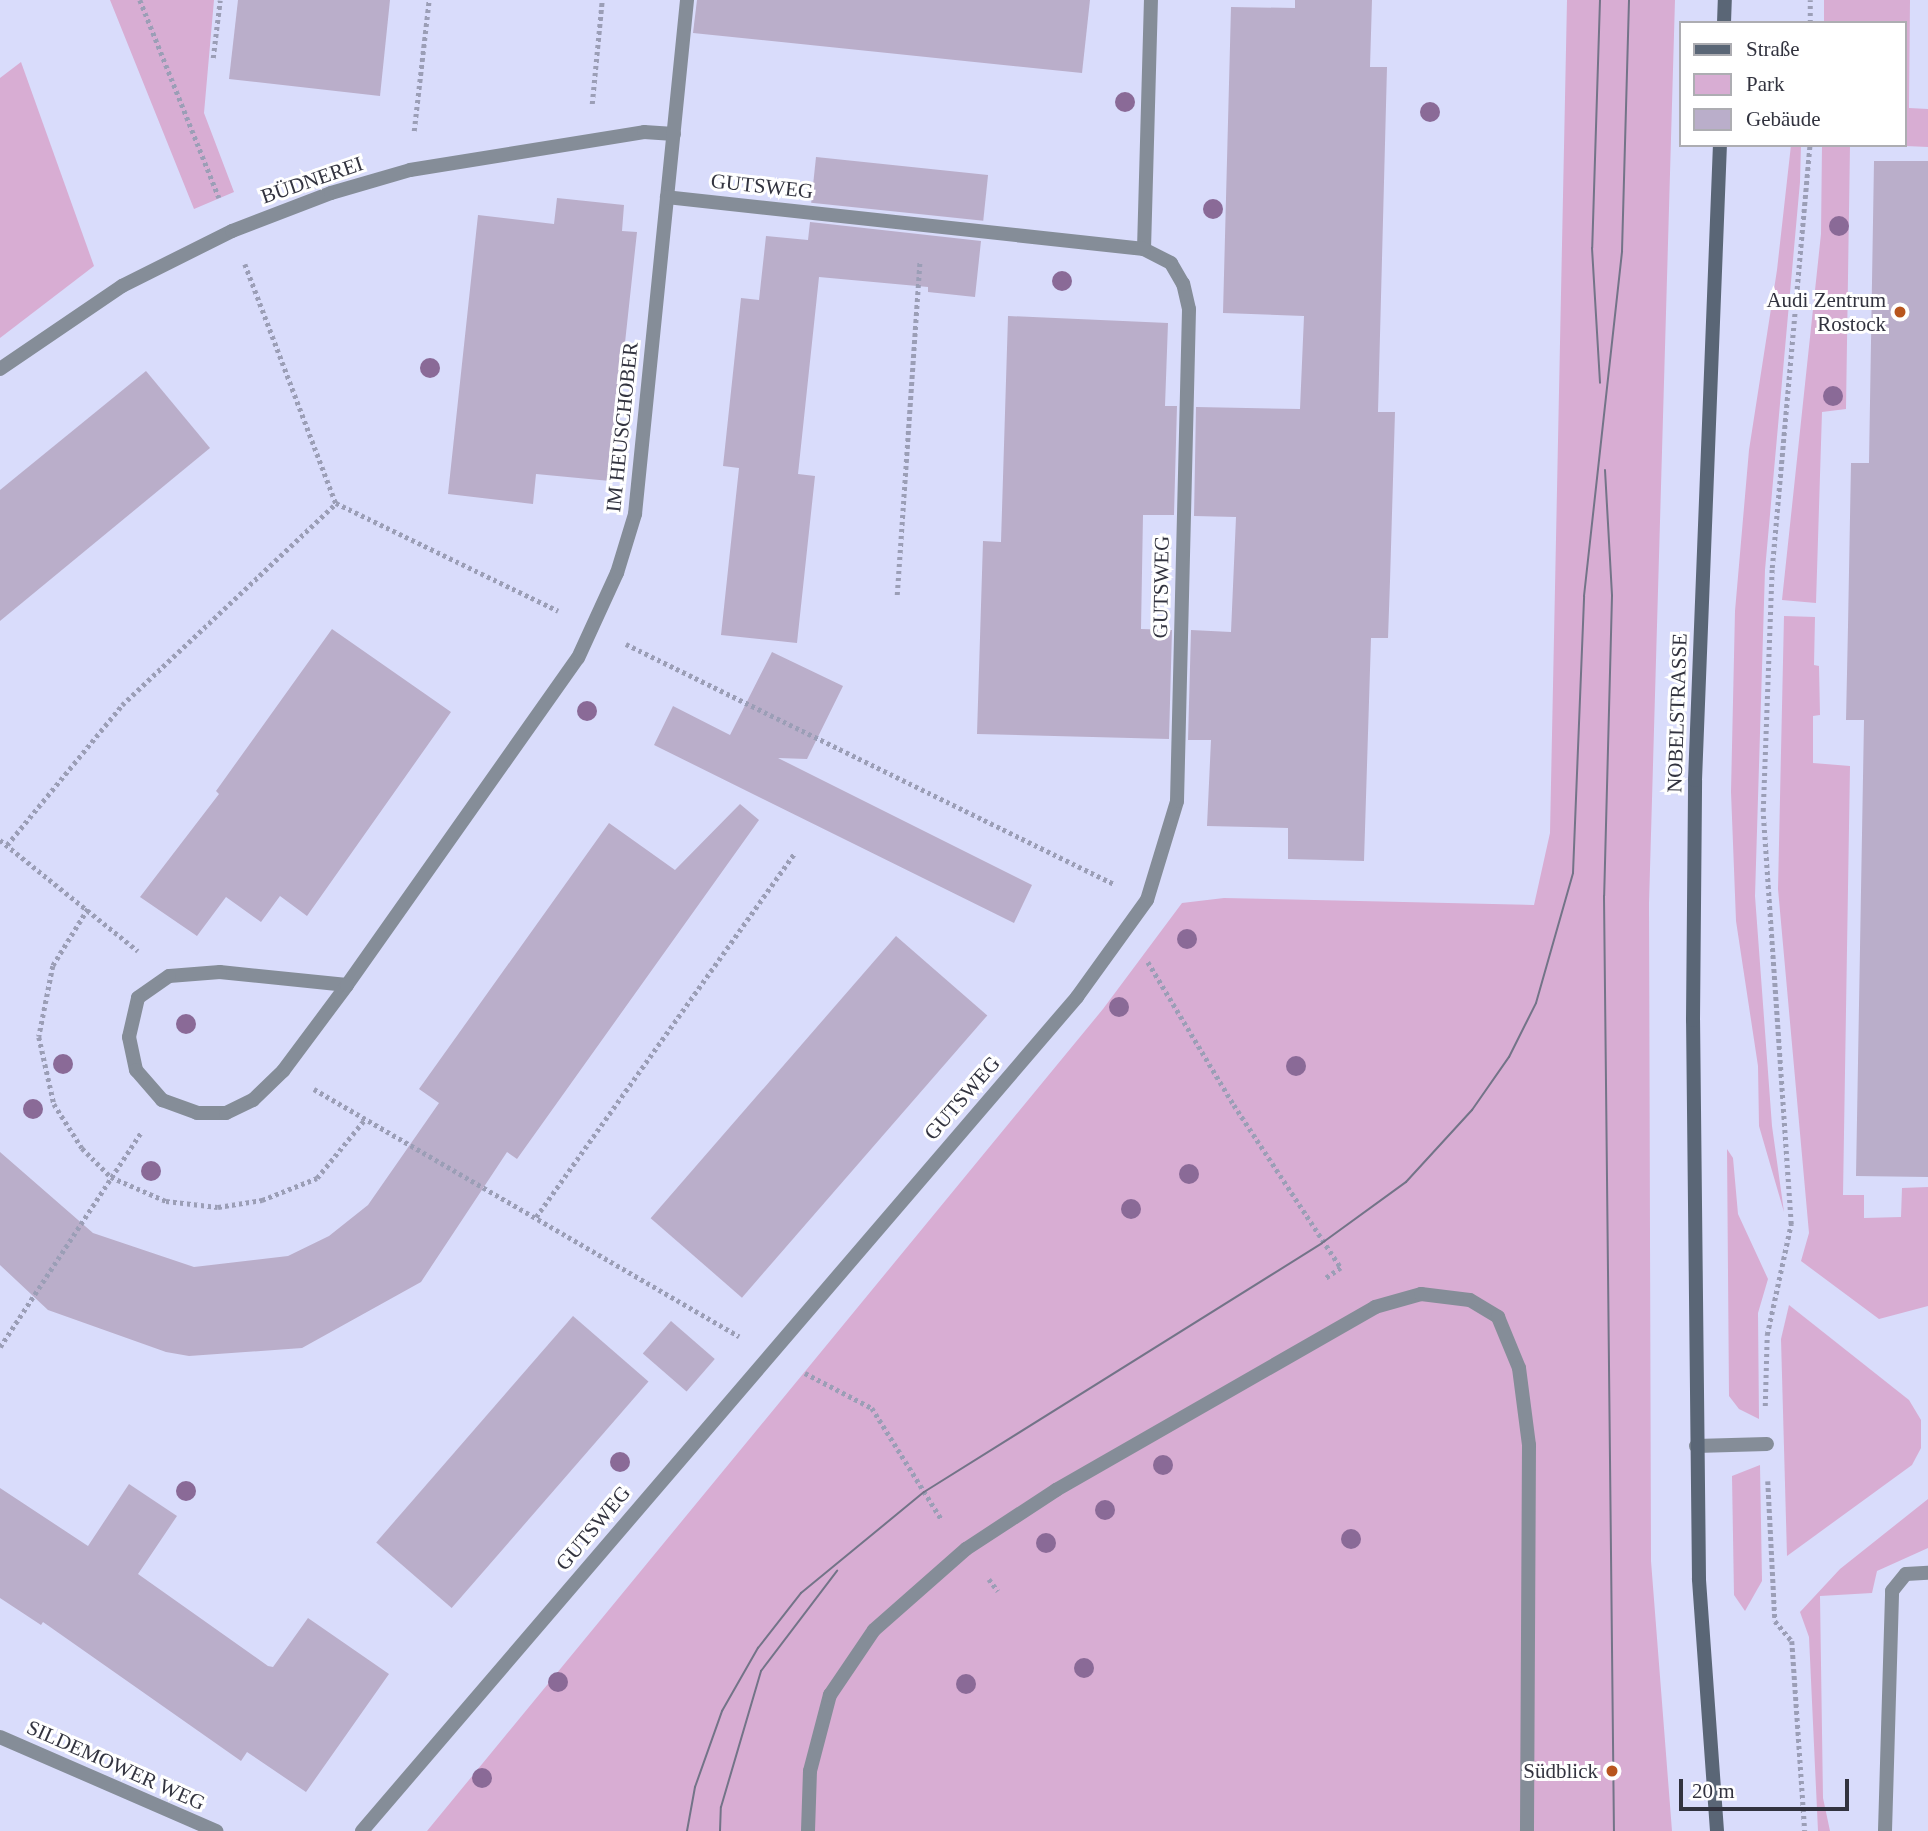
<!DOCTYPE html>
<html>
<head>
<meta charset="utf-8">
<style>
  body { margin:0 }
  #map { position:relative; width:1928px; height:1831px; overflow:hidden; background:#d9dcfb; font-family:"Times New Roman",serif }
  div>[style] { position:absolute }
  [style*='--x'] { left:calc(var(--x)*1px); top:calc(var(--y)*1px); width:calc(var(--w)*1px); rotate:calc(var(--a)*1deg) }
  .green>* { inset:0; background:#d8add3 }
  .building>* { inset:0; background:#baaeca; transform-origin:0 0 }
  .path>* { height:4.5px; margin-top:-2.25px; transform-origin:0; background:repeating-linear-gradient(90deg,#9b9eb6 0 3.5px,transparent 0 7px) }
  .service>* { height:14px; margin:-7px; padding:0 7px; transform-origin:7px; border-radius:7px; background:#858d98 }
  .minor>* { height:14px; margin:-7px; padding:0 7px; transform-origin:7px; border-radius:7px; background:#858d98 }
  .secondary>* { height:14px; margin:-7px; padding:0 7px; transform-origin:7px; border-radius:7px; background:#5a6676 }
  .tram>* { height:2px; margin:-1px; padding:0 1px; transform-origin:1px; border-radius:1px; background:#737488 }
  .trees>* { width:20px; height:20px; margin:-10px; border-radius:50%; background:#8a6a97 }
  .dots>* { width:19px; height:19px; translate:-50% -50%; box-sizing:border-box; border:4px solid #fff; border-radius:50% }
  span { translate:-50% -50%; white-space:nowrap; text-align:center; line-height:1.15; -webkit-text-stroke:6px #fff; paint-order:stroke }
  .street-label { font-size:21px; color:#32333f }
  .poi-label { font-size:21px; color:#32333f }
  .right { translate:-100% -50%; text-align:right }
  .legend { position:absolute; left:1679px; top:21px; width:228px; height:126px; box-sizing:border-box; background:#fff; border:2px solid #adadb2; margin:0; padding:9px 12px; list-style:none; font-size:21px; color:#32333f }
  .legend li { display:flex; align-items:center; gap:14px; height:35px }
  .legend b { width:35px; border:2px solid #adadb2 }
  .scale { position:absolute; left:1679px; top:1779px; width:170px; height:32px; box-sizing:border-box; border:4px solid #32333f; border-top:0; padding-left:9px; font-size:21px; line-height:24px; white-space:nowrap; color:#32333f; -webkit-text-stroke:5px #fff; paint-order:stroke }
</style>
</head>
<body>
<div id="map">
  <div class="green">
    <i style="clip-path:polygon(110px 0,214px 0,204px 113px,234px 192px,194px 209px)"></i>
    <i style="clip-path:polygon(1567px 0,1675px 0,1649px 904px,1651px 1561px,1672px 1831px,427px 1831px,1103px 1009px,1182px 903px,1224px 898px,1534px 905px,1550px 833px)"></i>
    <i style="clip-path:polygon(1824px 0,1910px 0,1909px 108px,1928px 109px,1928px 147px,1883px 145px,1905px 145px,1905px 23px,1824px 23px)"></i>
    <i style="clip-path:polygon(21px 62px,94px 266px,0 338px,0 78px)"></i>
    <i style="clip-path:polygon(1791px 145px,1801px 145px,1800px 182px,1765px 570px,1755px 896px,1772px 1126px,1784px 1212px,1759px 1126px,1758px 1066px,1736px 921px,1731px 792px,1735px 611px,1749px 450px,1777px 270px)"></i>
    <i style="clip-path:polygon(1822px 145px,1850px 145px,1846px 409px,1822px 412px,1816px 603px,1782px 600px,1821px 234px)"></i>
    <i style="clip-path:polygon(1784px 616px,1815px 617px,1814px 665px,1819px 666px,1820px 715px,1813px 716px,1813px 763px,1850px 766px,1843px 1195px,1864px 1195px,1864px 1218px,1901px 1217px,1902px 1188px,1928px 1187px,1928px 1306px,1879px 1319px,1801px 1261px,1809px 1233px,1778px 889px)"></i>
    <i style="clip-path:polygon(1727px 1149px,1733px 1158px,1738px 1214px,1768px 1279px,1758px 1313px,1759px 1419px,1739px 1409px,1729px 1396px)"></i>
    <i style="clip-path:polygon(1789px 1305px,1909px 1400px,1921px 1420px,1921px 1448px,1912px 1465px,1787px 1556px,1781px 1339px)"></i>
    <i style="clip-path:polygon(1760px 1465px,1762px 1581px,1745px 1611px,1734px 1595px,1732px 1476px)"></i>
    <i style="clip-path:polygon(1928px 1499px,1928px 1548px,1877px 1571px,1872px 1593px,1820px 1596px,1823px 1798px,1830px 1831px,1818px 1831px,1809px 1637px,1800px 1612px,1840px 1569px)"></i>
  </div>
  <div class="building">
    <i style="clip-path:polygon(238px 0,390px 0,380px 96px,229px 79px)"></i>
    <i style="clip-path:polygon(697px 0,1090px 0,1082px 73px,693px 33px)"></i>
    <i style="clip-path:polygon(1295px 0,1372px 0,1370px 67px,1387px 67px,1378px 412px,1395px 412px,1390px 581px,1388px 638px,1371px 638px,1364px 861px,1288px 859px,1288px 828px,1207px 826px,1211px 740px,1188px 740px,1191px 630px,1231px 632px,1236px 517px,1194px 516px,1196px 407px,1300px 409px,1304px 316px,1223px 313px,1231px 7px,1295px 8px)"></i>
    <i style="left:816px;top:157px;width:173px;height:46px;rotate:6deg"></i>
    <i style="clip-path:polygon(1874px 161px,1928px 161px,1928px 1177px,1856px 1176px,1864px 720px,1846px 720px,1848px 626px,1851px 463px,1869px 463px)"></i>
    <i style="clip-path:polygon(557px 198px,624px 205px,622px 231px,637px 232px,610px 481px,536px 474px,533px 504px,448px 494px,478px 215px,554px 224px)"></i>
    <i style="clip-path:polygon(810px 222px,981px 241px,975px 297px,928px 292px,928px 287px,819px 277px,798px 474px,815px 476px,797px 643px,721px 635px,739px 468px,723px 466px,741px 298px,759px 300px,766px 236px,808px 240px)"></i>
    <i style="clip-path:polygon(1008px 316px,1168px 323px,1165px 406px,1177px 406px,1174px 515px,1143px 515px,1141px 629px,1172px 630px,1169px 739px,977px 734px,983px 541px,1001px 542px)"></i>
    <i style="clip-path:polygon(146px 371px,210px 448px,0 621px,0 490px)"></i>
    <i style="clip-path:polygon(332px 629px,451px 712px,307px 916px,280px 896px,261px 922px,226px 897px,197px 936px,140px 897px,219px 794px,216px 791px)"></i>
    <i style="clip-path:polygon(772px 652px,843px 686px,807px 759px,778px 758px,1032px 885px,1014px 923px,654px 745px,673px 706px,730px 735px)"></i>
    <i style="clip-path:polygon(740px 804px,759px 820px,517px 1159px,507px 1152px,421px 1282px,302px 1348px,189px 1356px,166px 1352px,48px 1310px,0 1265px,0 1152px,93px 1233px,194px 1267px,288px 1256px,329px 1236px,368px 1205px,439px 1103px,419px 1089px,609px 823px,675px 870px)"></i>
    <i style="left:896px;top:936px;width:121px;height:374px;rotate:41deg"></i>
    <i style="left:573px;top:1316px;width:100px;height:300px;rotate:41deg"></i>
    <i style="left:671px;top:1321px;width:58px;height:43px;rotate:41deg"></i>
    <i style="clip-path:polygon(129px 1484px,177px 1516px,138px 1574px,268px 1666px,273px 1667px,308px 1618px,389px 1674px,306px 1792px,247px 1752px,241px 1761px,43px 1622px,41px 1625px,0 1598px,0 1488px,88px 1546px)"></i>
  </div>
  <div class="path">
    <i style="--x:140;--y:0;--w:213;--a:68.2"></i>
    <i style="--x:1810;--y:23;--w:23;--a:-90"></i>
    <i style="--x:213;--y:58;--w:58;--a:-83.1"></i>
    <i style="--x:592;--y:104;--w:104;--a:-84.5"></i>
    <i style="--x:414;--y:131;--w:132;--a:-83.5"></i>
    <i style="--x:245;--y:264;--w:256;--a:69.2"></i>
    <i style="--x:336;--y:503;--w:247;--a:25.9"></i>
    <i style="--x:897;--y:595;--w:335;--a:-86.1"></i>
    <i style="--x:626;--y:644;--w:544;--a:26.19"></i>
    <i style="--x:0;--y:840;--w:177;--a:38.8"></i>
    <i style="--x:7;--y:845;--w:181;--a:-50.6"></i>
    <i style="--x:122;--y:705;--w:294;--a:-43.3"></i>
    <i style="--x:88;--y:909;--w:67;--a:121.6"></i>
    <i style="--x:53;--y:966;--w:72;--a:101.2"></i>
    <i style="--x:39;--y:1037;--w:69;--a:77.4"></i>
    <i style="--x:54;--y:1104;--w:52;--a:57.5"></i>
    <i style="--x:82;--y:1148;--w:41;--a:45"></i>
    <i style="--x:111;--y:1177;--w:60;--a:23.6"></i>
    <i style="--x:166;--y:1201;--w:52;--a:6.6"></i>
    <i style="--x:218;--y:1207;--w:45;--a:-9"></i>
    <i style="--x:262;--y:1200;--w:59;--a:-21.8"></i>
    <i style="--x:317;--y:1178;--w:77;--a:-50.8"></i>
    <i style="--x:1148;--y:962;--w:167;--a:59"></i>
    <i style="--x:1234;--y:1105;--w:195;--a:56.7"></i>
    <i style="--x:1341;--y:1268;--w:18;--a:146"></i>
    <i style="--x:314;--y:1089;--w:492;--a:30.2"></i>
    <i style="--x:536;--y:1217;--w:447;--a:-54.6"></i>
    <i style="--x:0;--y:1347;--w:258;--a:-56.7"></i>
    <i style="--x:805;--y:1373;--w:76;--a:27.6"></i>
    <i style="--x:872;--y:1408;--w:132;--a:58"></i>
    <i style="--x:1765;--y:1406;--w:71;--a:-88.4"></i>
    <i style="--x:1767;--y:1335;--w:114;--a:-77.8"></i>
    <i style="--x:1791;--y:1224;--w:414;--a:-93.9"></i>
    <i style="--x:1763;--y:811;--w:243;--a:-87.9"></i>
    <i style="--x:1772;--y:568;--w:425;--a:-84.9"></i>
    <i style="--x:1768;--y:1481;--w:140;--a:87.1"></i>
    <i style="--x:1775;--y:1621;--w:26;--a:50"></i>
    <i style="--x:1792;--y:1641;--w:190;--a:86.1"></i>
    <i style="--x:989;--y:1579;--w:15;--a:53"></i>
  </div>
  <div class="service">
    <i style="--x:1696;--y:1446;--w:71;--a:-1.6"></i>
    <i style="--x:808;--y:1831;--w:60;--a:-88.1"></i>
    <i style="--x:810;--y:1771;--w:79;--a:-75.3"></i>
    <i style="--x:830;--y:1695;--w:78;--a:-55.9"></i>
    <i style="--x:874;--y:1630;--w:123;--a:-41.4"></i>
    <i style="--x:966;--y:1549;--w:108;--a:-33.2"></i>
    <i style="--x:1056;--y:1490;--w:368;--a:-29.8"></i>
    <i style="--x:1375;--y:1307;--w:48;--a:-15.8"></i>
    <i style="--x:1421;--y:1294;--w:49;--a:7"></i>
    <i style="--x:1470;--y:1300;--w:33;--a:31"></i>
    <i style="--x:1498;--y:1317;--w:55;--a:67.6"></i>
    <i style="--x:1519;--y:1368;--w:78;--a:82.6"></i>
    <i style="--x:1529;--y:1445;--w:386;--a:90.3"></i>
    <i style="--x:1885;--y:1831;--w:240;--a:-88.3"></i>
    <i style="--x:1892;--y:1591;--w:22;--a:-51"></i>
    <i style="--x:1906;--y:1574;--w:22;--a:-3"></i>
  </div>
  <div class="minor">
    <i style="--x:1144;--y:249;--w:249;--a:-88.4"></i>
    <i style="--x:0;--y:369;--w:148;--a:-34.2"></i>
    <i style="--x:122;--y:286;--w:123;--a:-26.6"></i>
    <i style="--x:232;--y:231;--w:106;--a:-21"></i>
    <i style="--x:331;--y:193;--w:82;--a:-16.2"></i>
    <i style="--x:410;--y:170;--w:237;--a:-9.2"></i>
    <i style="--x:644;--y:132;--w:30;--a:4"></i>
    <i style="--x:347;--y:985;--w:128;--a:-174.2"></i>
    <i style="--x:220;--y:972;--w:51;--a:175.5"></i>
    <i style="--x:169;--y:976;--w:38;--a:145"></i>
    <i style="--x:138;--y:998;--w:40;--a:103"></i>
    <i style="--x:129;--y:1037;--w:34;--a:78"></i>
    <i style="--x:136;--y:1070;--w:40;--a:49"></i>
    <i style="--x:162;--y:1100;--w:37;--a:20"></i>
    <i style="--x:197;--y:1113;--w:29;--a:0"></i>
    <i style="--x:226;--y:1113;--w:30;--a:-26"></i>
    <i style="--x:253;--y:1100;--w:42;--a:-44"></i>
    <i style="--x:283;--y:1071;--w:107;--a:-53.3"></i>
    <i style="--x:347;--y:985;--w:400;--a:-54.8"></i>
    <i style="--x:578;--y:658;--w:94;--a:-65.4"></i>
    <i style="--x:617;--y:573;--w:62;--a:-73"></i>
    <i style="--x:635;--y:514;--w:517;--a:-84.22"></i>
    <i style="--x:0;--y:1737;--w:236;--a:23.5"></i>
    <i style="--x:362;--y:1831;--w:1099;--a:-49.39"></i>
    <i style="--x:1077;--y:997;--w:120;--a:-54.2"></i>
    <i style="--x:1147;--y:900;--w:103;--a:-73.1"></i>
    <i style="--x:1177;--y:801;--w:492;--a:-88.6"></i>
    <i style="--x:1189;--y:309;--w:26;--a:-103"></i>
    <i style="--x:1183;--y:284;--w:24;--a:-120"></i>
    <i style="--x:1171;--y:263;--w:30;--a:-153"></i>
    <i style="--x:1144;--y:249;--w:480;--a:-173.8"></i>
  </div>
  <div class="secondary">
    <i style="--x:1724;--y:23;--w:23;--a:-88"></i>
    <i style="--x:1717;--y:1831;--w:253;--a:-94.1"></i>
    <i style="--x:1699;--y:1579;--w:559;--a:-90.61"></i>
    <i style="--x:1693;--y:1020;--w:240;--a:-89.5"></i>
    <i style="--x:1695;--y:780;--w:635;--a:-87.75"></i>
  </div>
  <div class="tram">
    <i style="--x:1600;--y:0;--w:248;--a:91.8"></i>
    <i style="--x:1592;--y:248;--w:135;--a:86.6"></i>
    <i style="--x:1605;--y:470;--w:126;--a:86.8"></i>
    <i style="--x:1612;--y:596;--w:300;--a:91.5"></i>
    <i style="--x:1604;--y:896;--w:935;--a:89.39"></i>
    <i style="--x:687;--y:1831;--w:45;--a:-79.7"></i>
    <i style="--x:695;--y:1787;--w:81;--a:-70.4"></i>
    <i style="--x:722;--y:1711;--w:73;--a:-60.3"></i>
    <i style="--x:758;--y:1648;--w:70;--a:-52"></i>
    <i style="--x:801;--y:1593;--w:159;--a:-39.4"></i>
    <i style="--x:924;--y:1492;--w:469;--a:-32"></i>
    <i style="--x:1322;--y:1243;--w:104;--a:-36"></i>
    <i style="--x:1406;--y:1182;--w:98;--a:-47.5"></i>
    <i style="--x:1472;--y:1110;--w:65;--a:-55.1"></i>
    <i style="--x:1509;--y:1057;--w:60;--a:-63.4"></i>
    <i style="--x:1536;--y:1003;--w:135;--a:-74.1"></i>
    <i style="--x:1573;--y:873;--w:277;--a:-87.7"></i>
    <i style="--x:1584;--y:596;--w:347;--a:-83.7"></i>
    <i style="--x:1622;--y:251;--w:251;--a:-88.4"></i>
    <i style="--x:720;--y:1831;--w:24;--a:-88"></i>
    <i style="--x:721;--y:1807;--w:142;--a:-73.6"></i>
    <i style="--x:761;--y:1671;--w:126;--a:-52.8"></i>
  </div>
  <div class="trees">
    <i style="left:1125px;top:102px"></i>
    <i style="left:1430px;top:112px"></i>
    <i style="left:1213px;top:209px"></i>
    <i style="left:1839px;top:226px"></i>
    <i style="left:1062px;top:281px"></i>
    <i style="left:430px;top:368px"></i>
    <i style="left:1833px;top:396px"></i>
    <i style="left:587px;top:711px"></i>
    <i style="left:1187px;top:939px"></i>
    <i style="left:1119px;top:1007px"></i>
    <i style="left:186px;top:1024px"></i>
    <i style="left:63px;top:1064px"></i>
    <i style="left:1296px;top:1066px"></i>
    <i style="left:33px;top:1109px"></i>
    <i style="left:151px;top:1171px"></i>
    <i style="left:1189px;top:1174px"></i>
    <i style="left:1131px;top:1209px"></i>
    <i style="left:620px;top:1462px"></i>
    <i style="left:1163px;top:1465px"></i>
    <i style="left:186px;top:1491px"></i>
    <i style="left:1105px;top:1510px"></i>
    <i style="left:1351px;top:1539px"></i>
    <i style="left:1046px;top:1543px"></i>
    <i style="left:1084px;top:1668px"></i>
    <i style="left:558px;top:1682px"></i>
    <i style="left:966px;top:1684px"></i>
    <i style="left:482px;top:1778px"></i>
  </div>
  <div class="dots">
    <i style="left:1900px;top:312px;background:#b8551e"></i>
    <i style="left:1612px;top:1771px;background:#b8551e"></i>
  </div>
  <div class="street-label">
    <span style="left:312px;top:180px;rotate:-19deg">BÜDNEREI</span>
    <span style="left:762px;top:186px;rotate:6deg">GUTSWEG</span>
    <span style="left:622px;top:427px;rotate:-84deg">IM HEUSCHOBER</span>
    <span style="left:1161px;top:587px;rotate:-89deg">GUTSWEG</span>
    <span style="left:1677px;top:713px;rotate:-88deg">NOBELSTRASSE</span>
    <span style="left:962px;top:1098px;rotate:-49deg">GUTSWEG</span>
    <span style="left:593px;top:1528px;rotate:-50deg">GUTSWEG</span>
    <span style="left:116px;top:1765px;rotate:24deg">SILDEMOWER WEG</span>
  </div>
  <div class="poi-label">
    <span class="right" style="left:1886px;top:312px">Audi Zentrum<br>Rostock</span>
    <span class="right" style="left:1598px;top:1771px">Südblick</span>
  </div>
  <ul class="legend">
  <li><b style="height:9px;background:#5a6676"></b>Straße</li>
  <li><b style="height:19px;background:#d8add3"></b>Park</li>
  <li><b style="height:19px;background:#baaeca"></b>Gebäude</li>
  </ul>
  <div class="scale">20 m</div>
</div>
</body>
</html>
